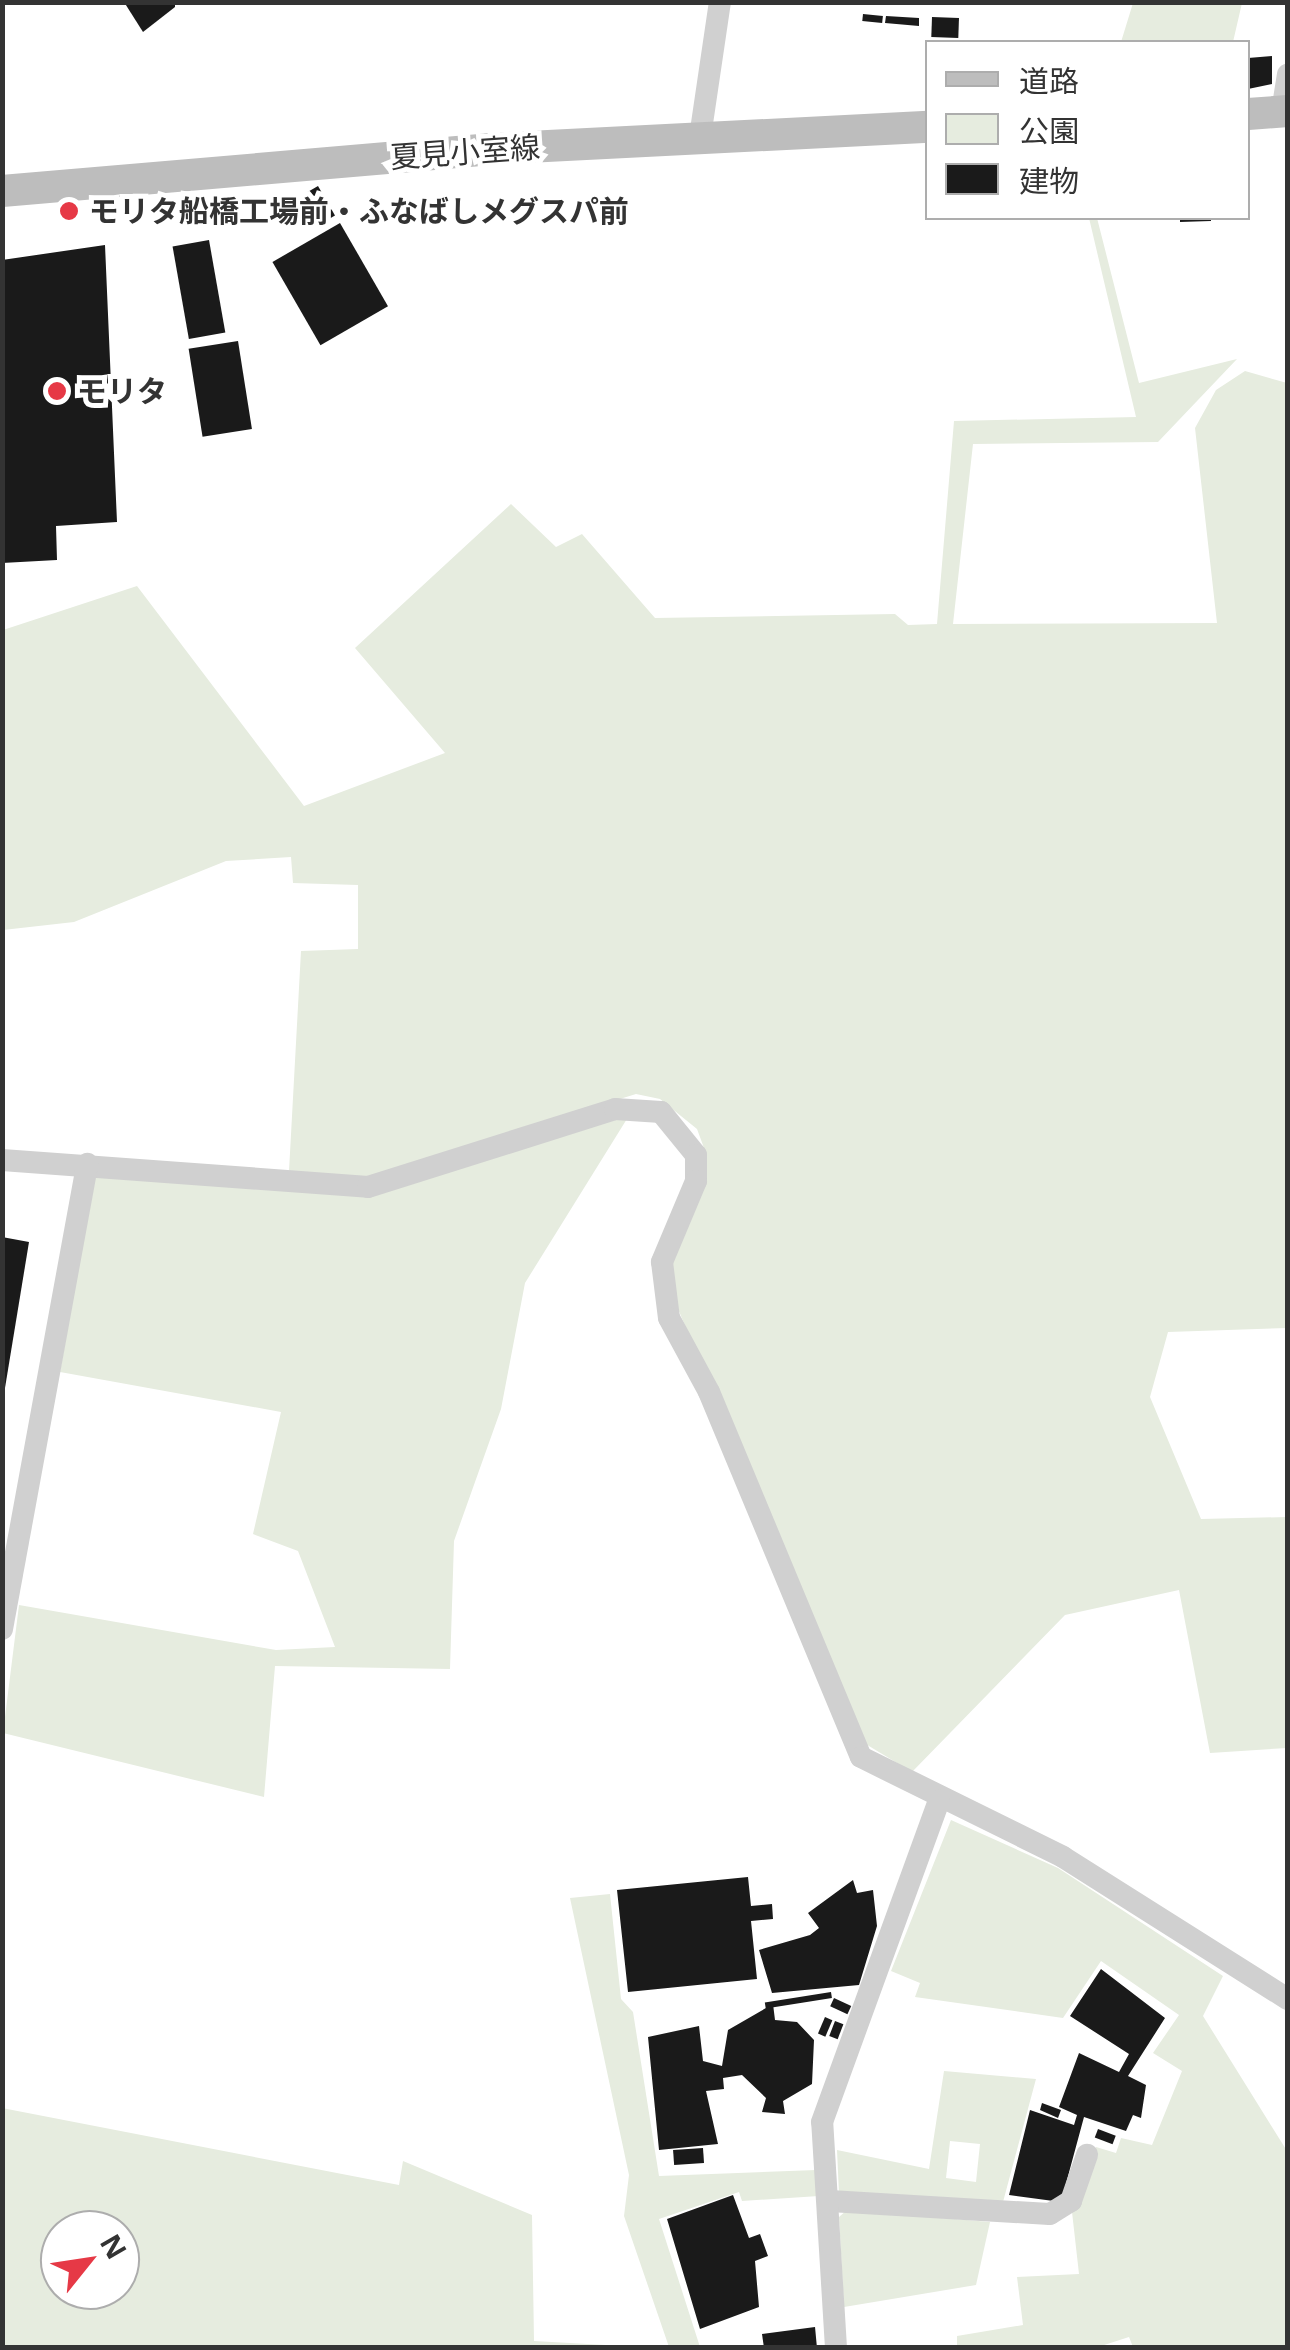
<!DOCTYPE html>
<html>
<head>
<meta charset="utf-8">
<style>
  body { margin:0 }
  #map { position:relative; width:1290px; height:2350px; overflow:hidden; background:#fff; font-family:"Open Sans","Noto Sans JP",sans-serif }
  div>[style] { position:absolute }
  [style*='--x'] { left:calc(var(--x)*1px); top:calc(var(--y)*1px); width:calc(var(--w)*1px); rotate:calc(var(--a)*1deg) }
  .green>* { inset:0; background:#e6ecdf }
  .building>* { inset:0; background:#1a1a1a; transform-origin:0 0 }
  .street>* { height:22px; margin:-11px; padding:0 11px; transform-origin:11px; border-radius:11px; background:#d0d0d0 }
  .secondary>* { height:32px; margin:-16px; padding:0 16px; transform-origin:16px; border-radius:16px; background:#bdbdbd }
  .dots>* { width:28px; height:28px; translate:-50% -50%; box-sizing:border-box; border:5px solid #fff; border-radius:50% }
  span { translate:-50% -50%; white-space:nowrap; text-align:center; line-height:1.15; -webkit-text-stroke:10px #fff; paint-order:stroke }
  .street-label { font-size:30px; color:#333 }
  .poi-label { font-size:30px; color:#333; font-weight:700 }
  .left { translate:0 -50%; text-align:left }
  .frame { position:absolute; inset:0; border:5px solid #333; pointer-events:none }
  .legend { position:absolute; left:925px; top:40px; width:325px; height:180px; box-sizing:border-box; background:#fff; border:2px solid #adadad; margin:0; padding:12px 18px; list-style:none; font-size:30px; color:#333 }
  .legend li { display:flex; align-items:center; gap:20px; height:50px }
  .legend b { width:50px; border:2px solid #adadad }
  .north { position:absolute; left:40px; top:2210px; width:100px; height:100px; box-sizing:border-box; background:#fff; border:2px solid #adadad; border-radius:50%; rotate:60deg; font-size:28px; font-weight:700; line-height:40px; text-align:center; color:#333 }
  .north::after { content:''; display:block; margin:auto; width:35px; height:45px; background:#e63946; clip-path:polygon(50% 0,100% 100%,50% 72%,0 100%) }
</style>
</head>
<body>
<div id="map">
  <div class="green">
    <i style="clip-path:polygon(1133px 3px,1133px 2px,1242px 3px,1233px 42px,1121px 42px)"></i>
    <i style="clip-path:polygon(1089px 218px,1097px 218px,1139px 383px,1237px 359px,1158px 442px,973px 444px,953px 624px,1217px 623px,1195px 428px,1216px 390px,1245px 371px,1287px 383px,1287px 1328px,1168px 1332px,1150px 1397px,1201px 1519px,1287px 1517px,1287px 1748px,1210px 1753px,1179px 1590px,1065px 1615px,912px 1772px,864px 1743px,675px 1302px,671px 1269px,704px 1148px,697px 1129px,660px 1099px,636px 1094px,367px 1177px,289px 1171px,301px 951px,358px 949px,358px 885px,293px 883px,291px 857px,226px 861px,74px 922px,3px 930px,3px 630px,137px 586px,304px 806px,445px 753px,355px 648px,511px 504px,556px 547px,582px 534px,655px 618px,895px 614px,908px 625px,937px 624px,954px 421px,1136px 417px)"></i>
    <i style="clip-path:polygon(630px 1114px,525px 1283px,501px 1409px,454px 1541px,450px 1669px,275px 1666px,264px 1797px,3px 1733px,19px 1605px,276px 1650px,335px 1647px,298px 1551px,253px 1534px,281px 1412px,60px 1372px,93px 1180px,103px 1173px,363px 1196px)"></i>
    <i style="clip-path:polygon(951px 1820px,1058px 1868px,1223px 1976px,1203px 2016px,1287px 2151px,1287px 2347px,1133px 2347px,1129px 2337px,1098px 2347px,957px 2347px,957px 2336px,1023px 2325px,1017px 2277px,1079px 2274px,1072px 2212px,1096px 2147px,1116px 2153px,1121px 2138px,1152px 2145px,1182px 2071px,1153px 2053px,1179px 2015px,1101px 1961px,1063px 2018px,915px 1997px,920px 1983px,891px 1971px)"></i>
    <i style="clip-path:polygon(610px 1894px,621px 1999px,633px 2012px,659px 2176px,816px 2170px,819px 2196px,742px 2201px,739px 2192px,659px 2219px,700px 2347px,669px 2347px,624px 2216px,629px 2175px,570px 1898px)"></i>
    <i style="clip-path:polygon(evenodd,944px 2071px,1036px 2079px,1003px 2202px,839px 2194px,837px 2150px,929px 2169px,944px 2071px,950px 2141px,980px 2144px,976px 2182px,946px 2178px,950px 2141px)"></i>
    <i style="clip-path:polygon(evenodd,2px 2108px,399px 2185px,403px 2161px,532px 2215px,534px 2341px,642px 2347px,3px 2347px,2px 2108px,60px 2230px,120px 2230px,120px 2290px,60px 2290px,60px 2230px)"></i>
    <i style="clip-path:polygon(847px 2210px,990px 2222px,976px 2285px,844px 2307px,839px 2217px)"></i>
  </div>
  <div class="building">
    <i style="clip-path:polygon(124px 2px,175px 2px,175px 7px,143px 32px)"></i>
    <i style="left:863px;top:14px;width:20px;height:7px;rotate:6deg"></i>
    <i style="clip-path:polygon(886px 16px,919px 18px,919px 26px,885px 23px)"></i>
    <i style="left:932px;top:17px;width:27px;height:20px;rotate:2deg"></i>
    <i style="clip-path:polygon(1272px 56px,1272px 84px,1248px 89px,1248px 58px)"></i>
    <i style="left:318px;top:186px;width:34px;height:18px;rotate:60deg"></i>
    <i style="clip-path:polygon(1180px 218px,1211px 218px,1211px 221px,1180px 222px)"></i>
    <i style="left:340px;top:223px;width:96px;height:78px;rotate:60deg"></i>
    <i style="left:209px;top:240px;width:94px;height:37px;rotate:80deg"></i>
    <i style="clip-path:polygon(105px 245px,117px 522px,56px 526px,57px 560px,2px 563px,2px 260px)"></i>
    <i style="left:238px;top:341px;width:89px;height:50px;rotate:81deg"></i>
    <i style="clip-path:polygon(2px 1237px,29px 1242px,5px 1388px,2px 1388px)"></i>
    <i style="clip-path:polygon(748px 1877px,751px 1906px,772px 1904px,773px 1919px,751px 1921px,757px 1979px,628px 1992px,617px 1890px)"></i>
    <i style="clip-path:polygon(853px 1880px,857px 1893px,873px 1890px,877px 1926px,859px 1985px,772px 1993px,759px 1950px,810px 1935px,819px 1928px,808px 1913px)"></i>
    <i style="clip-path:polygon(1101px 1969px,1165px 2018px,1128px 2076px,1146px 2085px,1141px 2118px,1133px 2115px,1126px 2131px,1084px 2117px,1061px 2202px,1009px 2195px,1030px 2110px,1074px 2125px,1077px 2115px,1059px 2107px,1079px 2053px,1119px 2072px,1129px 2054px,1070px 2016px)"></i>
    <i style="left:831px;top:1992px;width:6px;height:67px;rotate:81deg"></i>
    <i style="left:834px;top:1998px;width:19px;height:9px;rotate:25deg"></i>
    <i style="clip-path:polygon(773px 2004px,775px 2020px,797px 2022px,814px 2040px,812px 2084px,783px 2101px,785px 2114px,762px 2112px,766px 2098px,742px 2075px,723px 2078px,724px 2089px,706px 2091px,718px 2144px,659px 2150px,648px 2037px,699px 2026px,703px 2061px,722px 2066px,728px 2030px)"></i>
    <i style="left:825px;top:2017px;width:8px;height:18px;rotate:23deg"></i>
    <i style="left:835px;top:2021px;width:9px;height:16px;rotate:21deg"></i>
    <i style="clip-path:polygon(1042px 2103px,1061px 2110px,1058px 2118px,1040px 2110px)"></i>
    <i style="left:1098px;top:2129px;width:19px;height:9px;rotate:21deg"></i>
    <i style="left:703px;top:2148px;width:15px;height:30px;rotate:86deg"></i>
    <i style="clip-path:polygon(733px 2195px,749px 2238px,760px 2234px,768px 2256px,755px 2261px,759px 2307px,700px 2329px,667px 2219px)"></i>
    <i style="clip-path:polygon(815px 2327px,817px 2348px,764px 2348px,762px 2334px)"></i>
  </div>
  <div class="street">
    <i style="--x:1282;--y:112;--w:38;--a:-81"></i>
    <i style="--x:700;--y:137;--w:136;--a:-81.6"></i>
    <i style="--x:2;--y:1160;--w:367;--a:4.2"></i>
    <i style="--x:368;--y:1187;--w:259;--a:-17.5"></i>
    <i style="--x:615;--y:1109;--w:46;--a:3.7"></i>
    <i style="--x:661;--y:1112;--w:55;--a:50.9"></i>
    <i style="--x:696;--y:1155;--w:26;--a:90"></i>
    <i style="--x:696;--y:1181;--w:88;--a:112.8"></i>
    <i style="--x:662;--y:1262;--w:56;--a:82.9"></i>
    <i style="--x:669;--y:1318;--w:84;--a:61.6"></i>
    <i style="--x:709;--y:1392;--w:395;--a:67.4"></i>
    <i style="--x:861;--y:1757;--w:225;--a:26.3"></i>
    <i style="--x:1063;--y:1857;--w:266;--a:32.3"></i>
    <i style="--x:2;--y:1629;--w:473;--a:-79.6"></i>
    <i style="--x:830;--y:2201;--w:220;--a:3.4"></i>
    <i style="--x:1050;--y:2214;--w:25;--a:-32"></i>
    <i style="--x:1071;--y:2201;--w:49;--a:-70.8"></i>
    <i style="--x:836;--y:2348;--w:226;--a:-93.5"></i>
    <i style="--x:822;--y:2122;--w:342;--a:-70"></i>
  </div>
  <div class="secondary">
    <i style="--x:1248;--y:114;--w:40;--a:-4.3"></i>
    <i style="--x:2;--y:191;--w:489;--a:-4.9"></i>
    <i style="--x:489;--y:149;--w:440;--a:-2.9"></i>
  </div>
  <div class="dots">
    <i style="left:69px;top:211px;background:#e63946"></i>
    <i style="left:57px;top:391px;background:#e63946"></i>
  </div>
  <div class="street-label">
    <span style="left:465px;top:152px;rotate:-4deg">夏見小室線</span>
  </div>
  <div class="poi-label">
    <span class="left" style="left:89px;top:211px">モリタ船橋工場前・ふなばしメグスパ前</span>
    <span class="left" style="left:77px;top:391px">モリタ</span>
  </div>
  <div class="frame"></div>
  <ul class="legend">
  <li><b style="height:12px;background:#bdbdbd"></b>道路</li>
  <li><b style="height:28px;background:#e6ecdf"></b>公園</li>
  <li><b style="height:28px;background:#1a1a1a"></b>建物</li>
  </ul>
  <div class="north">N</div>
</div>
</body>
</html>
